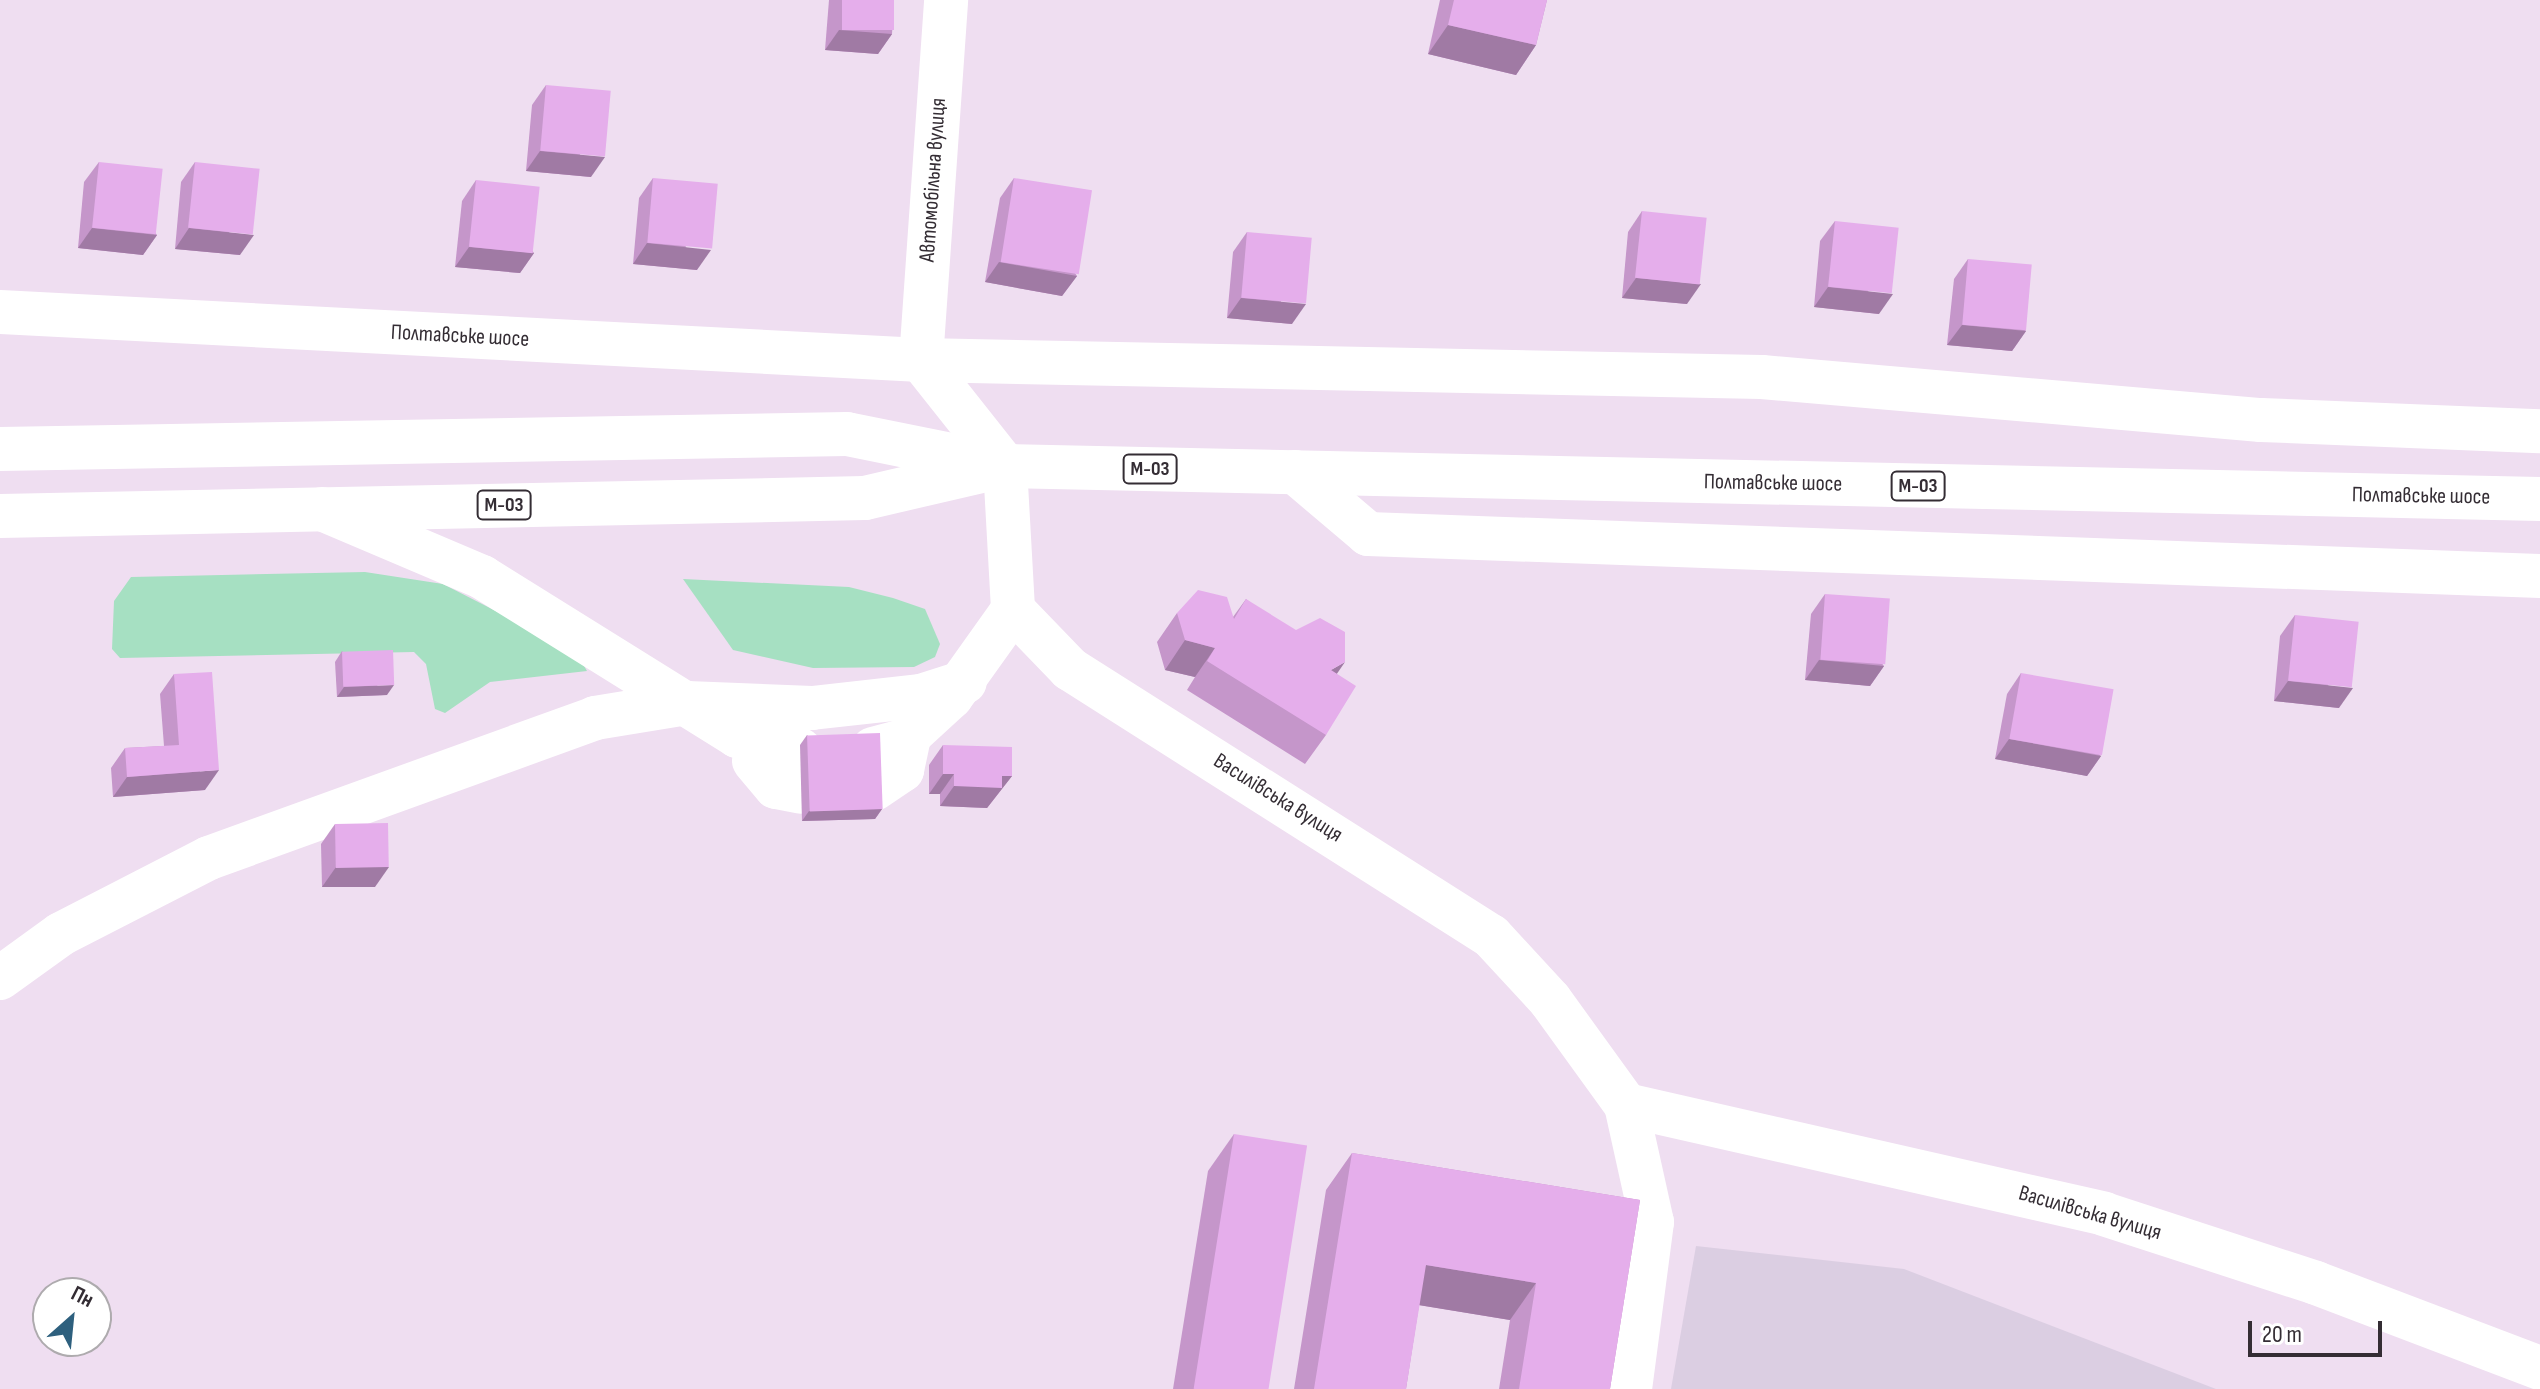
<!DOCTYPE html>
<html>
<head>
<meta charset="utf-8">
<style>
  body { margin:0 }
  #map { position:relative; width:2540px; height:1389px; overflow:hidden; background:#efdef1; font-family:"Sofia Sans Condensed",sans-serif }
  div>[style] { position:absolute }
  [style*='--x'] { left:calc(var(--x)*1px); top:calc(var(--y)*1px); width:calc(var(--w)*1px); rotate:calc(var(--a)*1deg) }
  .industrial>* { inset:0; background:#dbcee2 }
  .green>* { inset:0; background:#a6e0c2 }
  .minor>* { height:44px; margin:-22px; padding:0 22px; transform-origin:22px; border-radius:22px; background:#fff }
  .highway>* { height:44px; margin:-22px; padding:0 22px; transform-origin:22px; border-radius:22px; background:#fff }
  .wall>* { inset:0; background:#c596ca }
  .shaded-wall>* { inset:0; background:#a07aa4 }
  .building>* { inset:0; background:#e5aeeb; transform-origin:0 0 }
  span { translate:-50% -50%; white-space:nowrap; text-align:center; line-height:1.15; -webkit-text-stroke:8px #fff; paint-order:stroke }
  .shield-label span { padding:2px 6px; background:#fff; border:2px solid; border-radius:6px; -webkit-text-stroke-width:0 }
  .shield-label { font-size:20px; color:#342d34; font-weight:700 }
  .street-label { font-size:22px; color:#342d34 }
  .north { position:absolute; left:32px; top:1277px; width:80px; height:80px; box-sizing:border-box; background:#fff; border:2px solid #aeabae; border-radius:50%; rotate:27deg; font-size:22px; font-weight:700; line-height:32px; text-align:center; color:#342d34 }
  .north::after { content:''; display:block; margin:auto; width:28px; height:36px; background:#2e607e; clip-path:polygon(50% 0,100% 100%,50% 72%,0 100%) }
  .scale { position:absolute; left:2248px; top:1321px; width:134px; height:36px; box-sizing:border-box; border:4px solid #342d34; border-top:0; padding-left:10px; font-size:24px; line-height:28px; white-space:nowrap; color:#342d34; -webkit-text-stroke:6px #fff; paint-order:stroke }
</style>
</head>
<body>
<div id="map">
  <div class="industrial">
    <i style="clip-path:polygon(1696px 1246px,1904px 1269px,2216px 1389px,1671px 1389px)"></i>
  </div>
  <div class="green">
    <i style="clip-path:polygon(365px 572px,443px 584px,576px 652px,587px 671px,490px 682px,445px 713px,435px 709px,426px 664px,414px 652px,120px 658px,112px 649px,114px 601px,131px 577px)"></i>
    <i style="clip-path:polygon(683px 579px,849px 587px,893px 598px,925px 609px,940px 644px,935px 657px,914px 667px,813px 668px,733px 650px)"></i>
  </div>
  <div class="minor">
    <i style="--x:0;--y:312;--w:922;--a:2.98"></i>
    <i style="--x:921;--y:360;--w:841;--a:1.16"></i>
    <i style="--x:1762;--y:377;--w:501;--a:4.93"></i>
    <i style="--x:2261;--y:420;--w:279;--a:2.3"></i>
    <i style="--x:921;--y:360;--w:135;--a:51.6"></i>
    <i style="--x:1005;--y:466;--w:144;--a:86.8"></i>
    <i style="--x:1013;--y:610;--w:82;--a:46"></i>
    <i style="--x:1070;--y:669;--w:499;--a:32.4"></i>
    <i style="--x:1491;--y:936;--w:87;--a:47.3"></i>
    <i style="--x:1550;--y:1000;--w:130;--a:54.1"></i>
    <i style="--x:1626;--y:1105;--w:120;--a:77.5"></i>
    <i style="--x:1652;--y:1222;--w:168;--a:97.5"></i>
    <i style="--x:921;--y:360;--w:361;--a:-86"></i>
    <i style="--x:1295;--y:472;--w:96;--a:40.3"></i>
    <i style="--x:1368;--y:534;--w:1173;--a:2.05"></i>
    <i style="--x:322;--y:509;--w:174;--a:23"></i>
    <i style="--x:482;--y:577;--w:301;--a:31.9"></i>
    <i style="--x:737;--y:736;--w:65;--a:12.5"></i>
    <i style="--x:873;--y:749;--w:31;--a:-15"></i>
    <i style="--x:903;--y:741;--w:65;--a:-42.5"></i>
    <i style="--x:951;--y:697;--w:107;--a:-54.5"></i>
    <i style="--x:754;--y:761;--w:34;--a:50"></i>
    <i style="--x:776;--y:787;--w:25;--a:11"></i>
    <i style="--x:874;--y:789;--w:34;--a:-34"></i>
    <i style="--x:902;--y:770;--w:29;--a:-78"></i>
    <i style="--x:0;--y:978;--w:75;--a:-35.8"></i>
    <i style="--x:61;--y:934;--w:166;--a:-27.2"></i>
    <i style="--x:209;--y:858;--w:411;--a:-19.9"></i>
    <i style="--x:595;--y:718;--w:93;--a:-9.3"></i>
    <i style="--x:687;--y:703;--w:125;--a:2.3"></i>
    <i style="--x:812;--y:708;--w:110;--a:-6.3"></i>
    <i style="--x:921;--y:696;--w:46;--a:-17.7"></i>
    <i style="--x:1626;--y:1105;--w:490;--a:12.8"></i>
    <i style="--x:2104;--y:1214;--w:223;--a:18"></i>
    <i style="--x:2316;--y:1283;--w:240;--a:20.8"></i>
  </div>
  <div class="highway">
    <i style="--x:0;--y:449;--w:847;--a:-1.01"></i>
    <i style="--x:847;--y:434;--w:161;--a:11.4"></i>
    <i style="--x:1005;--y:466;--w:1535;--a:1.23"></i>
    <i style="--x:0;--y:516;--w:865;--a:-1.19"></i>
    <i style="--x:865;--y:498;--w:128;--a:-13.1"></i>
  </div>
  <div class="wall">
    <i style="clip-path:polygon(829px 0,894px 0,892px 34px,878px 54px,825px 50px)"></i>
    <i style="clip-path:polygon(1440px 0,1547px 0,1536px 45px,1516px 75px,1428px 54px)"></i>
    <i style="clip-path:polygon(546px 85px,591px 177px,526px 171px,532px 105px)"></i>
    <i style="clip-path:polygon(99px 162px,157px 235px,143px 255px,78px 248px,84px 182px)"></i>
    <i style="clip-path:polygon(195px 162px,240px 255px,175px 249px,181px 182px)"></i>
    <i style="clip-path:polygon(653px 178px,697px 270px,633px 264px,639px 198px)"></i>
    <i style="clip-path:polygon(1014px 178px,1077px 276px,1062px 296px,985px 282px,1000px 198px)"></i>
    <i style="clip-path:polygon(476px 180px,534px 253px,520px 273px,455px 267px,462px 201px)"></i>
    <i style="clip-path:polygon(1642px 211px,1687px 304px,1622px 298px,1628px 232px)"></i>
    <i style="clip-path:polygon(1835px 221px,1879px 314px,1814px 307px,1820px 241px)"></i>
    <i style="clip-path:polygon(1247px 232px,1292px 324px,1227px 318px,1233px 252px)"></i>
    <i style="clip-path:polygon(1968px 259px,2026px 331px,2012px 351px,1947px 345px,1954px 279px)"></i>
    <i style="clip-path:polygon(1825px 594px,1884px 666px,1870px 686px,1805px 680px,1811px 614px)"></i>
    <i style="clip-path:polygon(1246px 599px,1337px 674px,1326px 735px,1305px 764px,1187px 690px,1195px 677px,1165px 670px,1157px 642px,1177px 613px,1233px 617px)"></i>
    <i style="clip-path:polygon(2295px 615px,2339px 708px,2274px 701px,2280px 636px)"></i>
    <i style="clip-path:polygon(342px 651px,387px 695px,337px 697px,335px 662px)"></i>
    <i style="clip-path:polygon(2021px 673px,2101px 756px,2087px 776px,1995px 759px,2007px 694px)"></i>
    <i style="clip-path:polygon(174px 674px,205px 790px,113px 797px,111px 768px,125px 748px,164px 746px,160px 694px)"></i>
    <i style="clip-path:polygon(807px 735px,882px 809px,875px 819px,802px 821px,800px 745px)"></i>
    <i style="clip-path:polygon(943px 745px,1012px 776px,987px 808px,940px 806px,940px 794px,929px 794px,929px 765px)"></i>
    <i style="clip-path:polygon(335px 824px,375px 887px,322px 887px,321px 844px)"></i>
    <i style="clip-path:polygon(1234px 1134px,1268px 1389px,1173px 1389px,1208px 1171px)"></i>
    <i style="clip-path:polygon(1352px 1153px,1640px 1200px,1610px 1389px,1499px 1389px,1510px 1320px,1419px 1305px,1406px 1389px,1294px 1389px,1326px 1190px)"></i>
  </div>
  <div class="shaded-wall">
    <i style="clip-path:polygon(1448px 25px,1536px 45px,1516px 75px,1428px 54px)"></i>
    <i style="clip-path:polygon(839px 30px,892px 34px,878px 54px,825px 50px)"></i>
    <i style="clip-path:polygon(540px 151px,605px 157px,591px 177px,526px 171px)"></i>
    <i style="clip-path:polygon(92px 228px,157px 235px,143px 255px,78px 248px)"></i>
    <i style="clip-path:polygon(189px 228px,254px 235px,240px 255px,175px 249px)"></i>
    <i style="clip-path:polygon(647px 243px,711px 250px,697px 270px,633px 264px)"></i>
    <i style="clip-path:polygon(469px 247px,534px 253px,520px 273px,455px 267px)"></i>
    <i style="clip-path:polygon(999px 262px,1077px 276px,1062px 296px,985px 282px)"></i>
    <i style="clip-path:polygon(1636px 278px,1701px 284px,1687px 304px,1622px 298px)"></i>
    <i style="clip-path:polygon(1828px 287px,1893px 294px,1879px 314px,1814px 307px)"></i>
    <i style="clip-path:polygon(1241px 298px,1306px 304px,1292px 324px,1227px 318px)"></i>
    <i style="clip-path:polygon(1962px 325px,2026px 331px,2012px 351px,1947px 345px)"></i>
    <i style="clip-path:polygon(1185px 640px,1215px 648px,1195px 677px,1165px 670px)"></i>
    <i style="clip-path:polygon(1819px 660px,1884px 666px,1870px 686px,1805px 680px)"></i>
    <i style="clip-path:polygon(1345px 662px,1325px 691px,1331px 670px)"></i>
    <i style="clip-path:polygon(2288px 681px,2353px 688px,2339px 708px,2274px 701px)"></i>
    <i style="clip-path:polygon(394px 685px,387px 695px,337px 697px,344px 687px)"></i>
    <i style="clip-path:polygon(2009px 739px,2101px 756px,2087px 776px,1995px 759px)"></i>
    <i style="clip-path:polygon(219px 770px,205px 790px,113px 797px,127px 777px)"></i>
    <i style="clip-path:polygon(943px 774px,954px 774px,940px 794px,929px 794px)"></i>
    <i style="clip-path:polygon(1002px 776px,1012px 776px,987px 808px,940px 806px,954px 786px)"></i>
    <i style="clip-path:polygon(882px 809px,875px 819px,802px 821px,809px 811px)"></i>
    <i style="clip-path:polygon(336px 867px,389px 867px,375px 887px,322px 887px)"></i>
    <i style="clip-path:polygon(1426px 1265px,1536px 1283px,1510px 1320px,1400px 1302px)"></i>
  </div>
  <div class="building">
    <i style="left:842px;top:0;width:52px;height:30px"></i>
    <i style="clip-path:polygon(1454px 0,1547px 0,1536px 45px,1448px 25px)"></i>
    <i style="left:546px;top:85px;width:65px;height:66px;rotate:5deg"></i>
    <i style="left:99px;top:162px;width:64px;height:66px;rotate:6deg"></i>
    <i style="left:195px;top:162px;width:65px;height:66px;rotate:6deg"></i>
    <i style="left:653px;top:178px;width:65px;height:65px;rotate:5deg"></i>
    <i style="left:1014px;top:178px;width:79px;height:85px;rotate:9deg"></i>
    <i style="left:476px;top:180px;width:64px;height:67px;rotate:6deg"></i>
    <i style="left:1642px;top:211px;width:65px;height:67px;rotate:6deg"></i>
    <i style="left:1835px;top:221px;width:64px;height:66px;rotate:6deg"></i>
    <i style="left:1247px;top:232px;width:65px;height:66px;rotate:5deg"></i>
    <i style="left:1968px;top:259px;width:64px;height:66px;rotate:5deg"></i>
    <i style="clip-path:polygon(1198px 590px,1227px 597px,1234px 619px,1246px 599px,1296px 630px,1320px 618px,1345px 632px,1345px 662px,1331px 670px,1356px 686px,1326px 735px,1207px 661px,1215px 648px,1185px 640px,1177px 613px)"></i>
    <i style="left:1825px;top:594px;width:65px;height:66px;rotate:4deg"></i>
    <i style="left:2295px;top:615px;width:64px;height:66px;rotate:6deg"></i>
    <i style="left:393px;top:650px;width:35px;height:51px;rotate:88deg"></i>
    <i style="clip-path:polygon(212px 672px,219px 770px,127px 777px,125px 748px,179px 745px,174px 674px)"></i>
    <i style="left:2021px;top:673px;width:94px;height:67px;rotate:10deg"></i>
    <i style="left:880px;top:733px;width:76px;height:73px;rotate:88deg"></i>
    <i style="clip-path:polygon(943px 745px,1012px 747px,1012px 776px,1002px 776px,1002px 788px,954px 786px,954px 774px,943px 774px)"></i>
    <i style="left:388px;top:823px;width:44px;height:53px;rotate:89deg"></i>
    <i style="left:1234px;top:1134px;width:74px;height:258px;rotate:9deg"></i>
    <i style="clip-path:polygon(1352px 1153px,1640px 1200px,1610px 1389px,1519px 1389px,1536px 1283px,1426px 1265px,1406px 1389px,1314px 1389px)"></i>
  </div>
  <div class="shield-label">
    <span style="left:1150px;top:469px">М-03</span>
    <span style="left:1918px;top:486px">М-03</span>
    <span style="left:504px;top:505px">М-03</span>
  </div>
  <div class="street-label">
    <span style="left:933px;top:180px;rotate:-86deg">Автомобільна вулиця</span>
    <span style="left:460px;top:336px;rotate:3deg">Полтавське шосе</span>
    <span style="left:1773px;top:483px;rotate:1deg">Полтавське шосе</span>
    <span style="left:2421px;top:496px;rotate:1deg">Полтавське шосе</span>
    <span style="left:1278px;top:798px;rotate:32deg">Василівська вулиця</span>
    <span style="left:2090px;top:1213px;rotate:16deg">Василівська вулиця</span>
  </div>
  <div class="north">Пн</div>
  <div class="scale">20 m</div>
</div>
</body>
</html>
